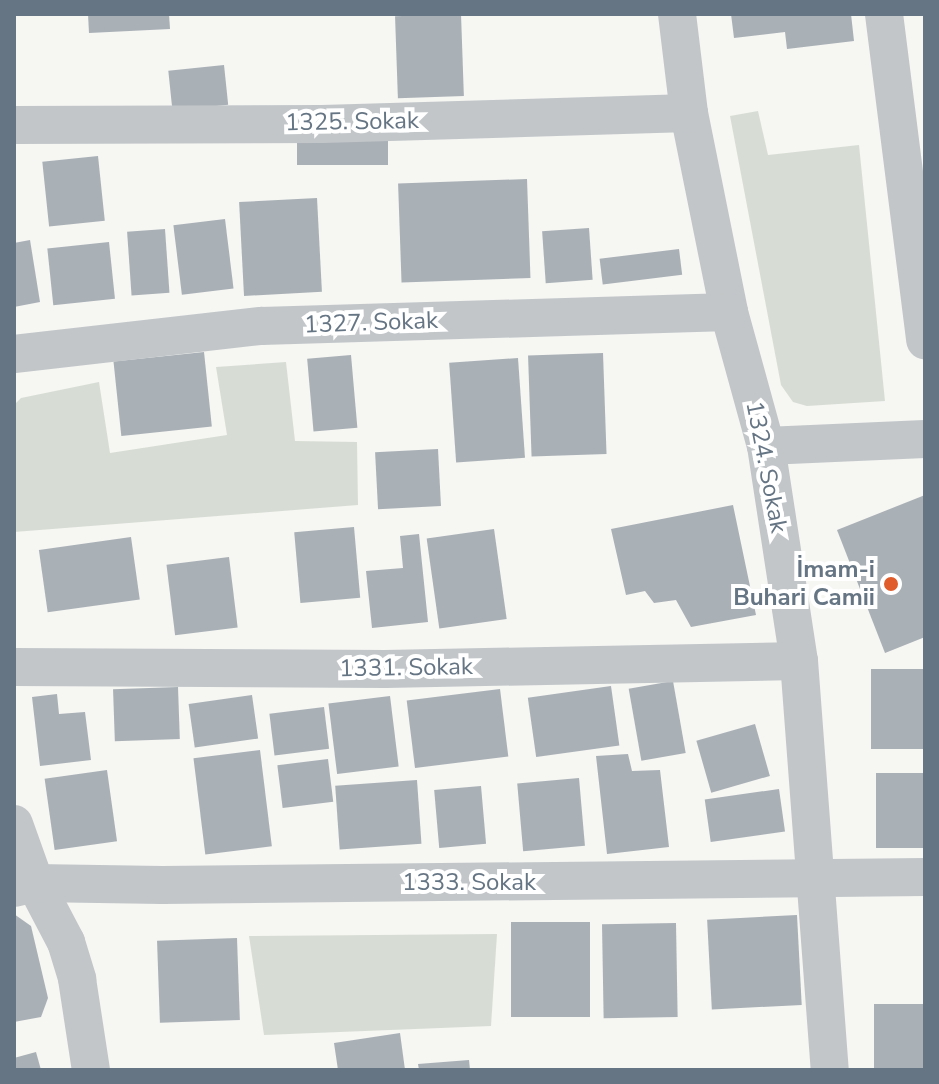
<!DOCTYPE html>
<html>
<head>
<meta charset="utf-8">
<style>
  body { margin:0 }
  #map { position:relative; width:939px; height:1084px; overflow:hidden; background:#f6f6f3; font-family:"Nunito Sans",sans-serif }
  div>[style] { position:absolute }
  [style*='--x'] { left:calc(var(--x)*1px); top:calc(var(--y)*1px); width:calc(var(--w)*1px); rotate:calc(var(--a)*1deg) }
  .green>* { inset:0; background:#d7ddd4 }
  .building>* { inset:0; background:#a9b0b6; transform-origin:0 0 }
  .minor>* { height:38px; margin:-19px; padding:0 19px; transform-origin:19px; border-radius:19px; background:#c2c6c9 }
  .dots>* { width:22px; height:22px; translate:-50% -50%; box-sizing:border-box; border:4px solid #fff; border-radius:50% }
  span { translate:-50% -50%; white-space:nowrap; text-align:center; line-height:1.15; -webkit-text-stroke:8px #fff; paint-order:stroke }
  .street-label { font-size:24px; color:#667584 }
  .poi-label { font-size:24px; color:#667584; font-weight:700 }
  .right { translate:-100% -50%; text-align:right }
  .frame { position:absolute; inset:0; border:16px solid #667584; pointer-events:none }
</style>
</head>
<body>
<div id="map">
  <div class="green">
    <i style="clip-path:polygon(758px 111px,768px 155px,859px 145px,885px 401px,807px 406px,793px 402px,781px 385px,730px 116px)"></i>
    <i style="clip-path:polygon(286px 362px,295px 441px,357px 442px,358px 505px,14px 532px,14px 405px,21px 398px,99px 382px,110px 453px,227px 435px,216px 367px)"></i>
    <i style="clip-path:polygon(497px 934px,491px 1026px,264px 1035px,249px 936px)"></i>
  </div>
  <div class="building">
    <i style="clip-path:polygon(88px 14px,169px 14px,170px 29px,89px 33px)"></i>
    <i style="left:461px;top:14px;width:82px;height:66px;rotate:88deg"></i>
    <i style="clip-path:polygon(731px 14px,851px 14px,854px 41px,787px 49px,785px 32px,734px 38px)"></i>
    <i style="left:224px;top:65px;width:40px;height:56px;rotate:84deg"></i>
    <i style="left:388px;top:139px;width:26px;height:91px;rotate:90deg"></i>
    <i style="left:98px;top:156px;width:65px;height:56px;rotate:84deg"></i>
    <i style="left:527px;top:179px;width:99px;height:129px;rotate:88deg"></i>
    <i style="left:317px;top:198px;width:94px;height:78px;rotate:87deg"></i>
    <i style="left:225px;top:219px;width:70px;height:52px;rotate:83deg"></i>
    <i style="left:589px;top:228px;width:52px;height:47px;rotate:86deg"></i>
    <i style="left:165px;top:229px;width:64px;height:38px;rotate:86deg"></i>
    <i style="clip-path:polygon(30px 240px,40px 302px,14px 307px,14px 243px)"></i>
    <i style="left:109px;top:242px;width:57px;height:62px;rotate:84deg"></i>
    <i style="left:679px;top:249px;width:26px;height:80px;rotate:83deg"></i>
    <i style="left:204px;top:352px;width:75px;height:91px;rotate:84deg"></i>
    <i style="left:603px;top:353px;width:101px;height:75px;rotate:88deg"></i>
    <i style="left:351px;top:355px;width:73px;height:44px;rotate:85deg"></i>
    <i style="left:518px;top:358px;width:100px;height:69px;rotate:86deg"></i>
    <i style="left:438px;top:449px;width:57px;height:63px;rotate:87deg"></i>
    <i style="clip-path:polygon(925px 495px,925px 637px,885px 653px,837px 530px)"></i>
    <i style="clip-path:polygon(733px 505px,756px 615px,691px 627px,676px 600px,654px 603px,645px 591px,626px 595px,611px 529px)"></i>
    <i style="left:354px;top:527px;width:71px;height:60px;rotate:85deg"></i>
    <i style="left:494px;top:529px;width:91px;height:68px;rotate:82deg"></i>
    <i style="clip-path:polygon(419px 534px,428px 622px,372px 628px,366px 571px,403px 568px,400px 536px)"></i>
    <i style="left:131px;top:537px;width:63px;height:93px;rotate:82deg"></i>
    <i style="left:229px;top:557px;width:71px;height:63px;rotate:83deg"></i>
    <i style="left:871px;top:669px;width:54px;height:80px"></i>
    <i style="left:673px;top:681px;width:73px;height:45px;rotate:80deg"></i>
    <i style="left:611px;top:686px;width:60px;height:84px;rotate:82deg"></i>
    <i style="left:178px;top:687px;width:52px;height:65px;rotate:88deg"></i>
    <i style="left:500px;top:689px;width:68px;height:94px;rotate:83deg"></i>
    <i style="clip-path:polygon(57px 694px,59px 714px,85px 712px,91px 760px,40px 766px,32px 697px)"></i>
    <i style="left:252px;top:695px;width:44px;height:64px;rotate:82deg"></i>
    <i style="left:390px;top:696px;width:71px;height:62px;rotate:83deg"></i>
    <i style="left:324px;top:707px;width:42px;height:55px;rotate:83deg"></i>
    <i style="left:755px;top:724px;width:54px;height:61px;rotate:74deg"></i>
    <i style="left:260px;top:750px;width:97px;height:67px;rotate:83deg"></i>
    <i style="clip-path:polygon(628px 754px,632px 771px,660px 770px,669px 847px,607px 854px,596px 756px)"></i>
    <i style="left:328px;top:759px;width:43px;height:51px;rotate:83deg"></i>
    <i style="left:107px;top:770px;width:72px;height:63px;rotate:82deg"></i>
    <i style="left:925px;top:773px;width:75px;height:49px;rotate:90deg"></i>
    <i style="left:579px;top:778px;width:68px;height:62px;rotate:85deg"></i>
    <i style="left:417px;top:780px;width:64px;height:82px;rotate:86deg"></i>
    <i style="left:481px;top:786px;width:58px;height:47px;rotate:85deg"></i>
    <i style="left:779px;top:789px;width:43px;height:75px;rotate:82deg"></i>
    <i style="clip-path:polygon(14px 914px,31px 926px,48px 998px,41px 1017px,14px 1022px)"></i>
    <i style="left:797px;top:915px;width:90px;height:90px;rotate:87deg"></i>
    <i style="left:511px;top:922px;width:79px;height:95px"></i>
    <i style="left:676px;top:923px;width:94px;height:74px;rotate:89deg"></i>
    <i style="left:237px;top:938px;width:82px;height:80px;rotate:88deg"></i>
    <i style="left:925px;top:1004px;width:66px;height:51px;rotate:90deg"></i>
    <i style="clip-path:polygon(400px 1033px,405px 1070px,338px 1070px,334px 1043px)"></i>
    <i style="clip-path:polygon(36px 1052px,41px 1070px,14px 1070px,14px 1058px)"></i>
    <i style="clip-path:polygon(469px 1060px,470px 1070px,419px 1070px,418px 1064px)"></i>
  </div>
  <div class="minor">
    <i style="--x:677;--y:14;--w:100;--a:83.1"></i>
    <i style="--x:689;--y:113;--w:203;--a:78.6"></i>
    <i style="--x:729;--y:312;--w:139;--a:74.6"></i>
    <i style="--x:766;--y:446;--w:218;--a:81.3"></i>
    <i style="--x:799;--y:661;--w:410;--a:85.7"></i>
    <i style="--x:884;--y:14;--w:329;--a:82.8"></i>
    <i style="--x:14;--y:125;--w:308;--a:-0.2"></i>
    <i style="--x:322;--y:124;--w:367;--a:-1.7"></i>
    <i style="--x:14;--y:354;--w:249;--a:-6.5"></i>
    <i style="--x:261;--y:326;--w:468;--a:-1.7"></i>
    <i style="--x:766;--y:446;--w:159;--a:-2.5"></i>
    <i style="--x:14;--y:667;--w:371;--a:0.3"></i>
    <i style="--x:385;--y:669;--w:414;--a:-1.1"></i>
    <i style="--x:14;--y:824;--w:63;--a:70.4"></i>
    <i style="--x:35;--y:883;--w:67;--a:62.3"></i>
    <i style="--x:66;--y:942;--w:39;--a:73"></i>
    <i style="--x:77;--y:979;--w:92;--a:81.3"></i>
    <i style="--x:14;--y:888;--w:22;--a:-13"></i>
    <i style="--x:35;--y:883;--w:127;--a:0.9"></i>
    <i style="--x:162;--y:885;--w:763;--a:-0.6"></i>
  </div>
  <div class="dots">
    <i style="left:891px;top:584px;background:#e05c2a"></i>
  </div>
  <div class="street-label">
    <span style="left:352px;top:122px;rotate:-1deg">1325. Sokak</span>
    <span style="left:371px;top:323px;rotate:-2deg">1327. Sokak</span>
    <span style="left:766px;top:467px;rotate:79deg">1324. Sokak</span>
    <span style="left:406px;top:668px;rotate:-1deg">1331. Sokak</span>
    <span style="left:469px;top:883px">1333. Sokak</span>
  </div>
  <div class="poi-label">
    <span class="right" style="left:875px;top:584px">İmam-i<br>Buhari Camii</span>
  </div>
  <div class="frame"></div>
</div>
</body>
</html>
